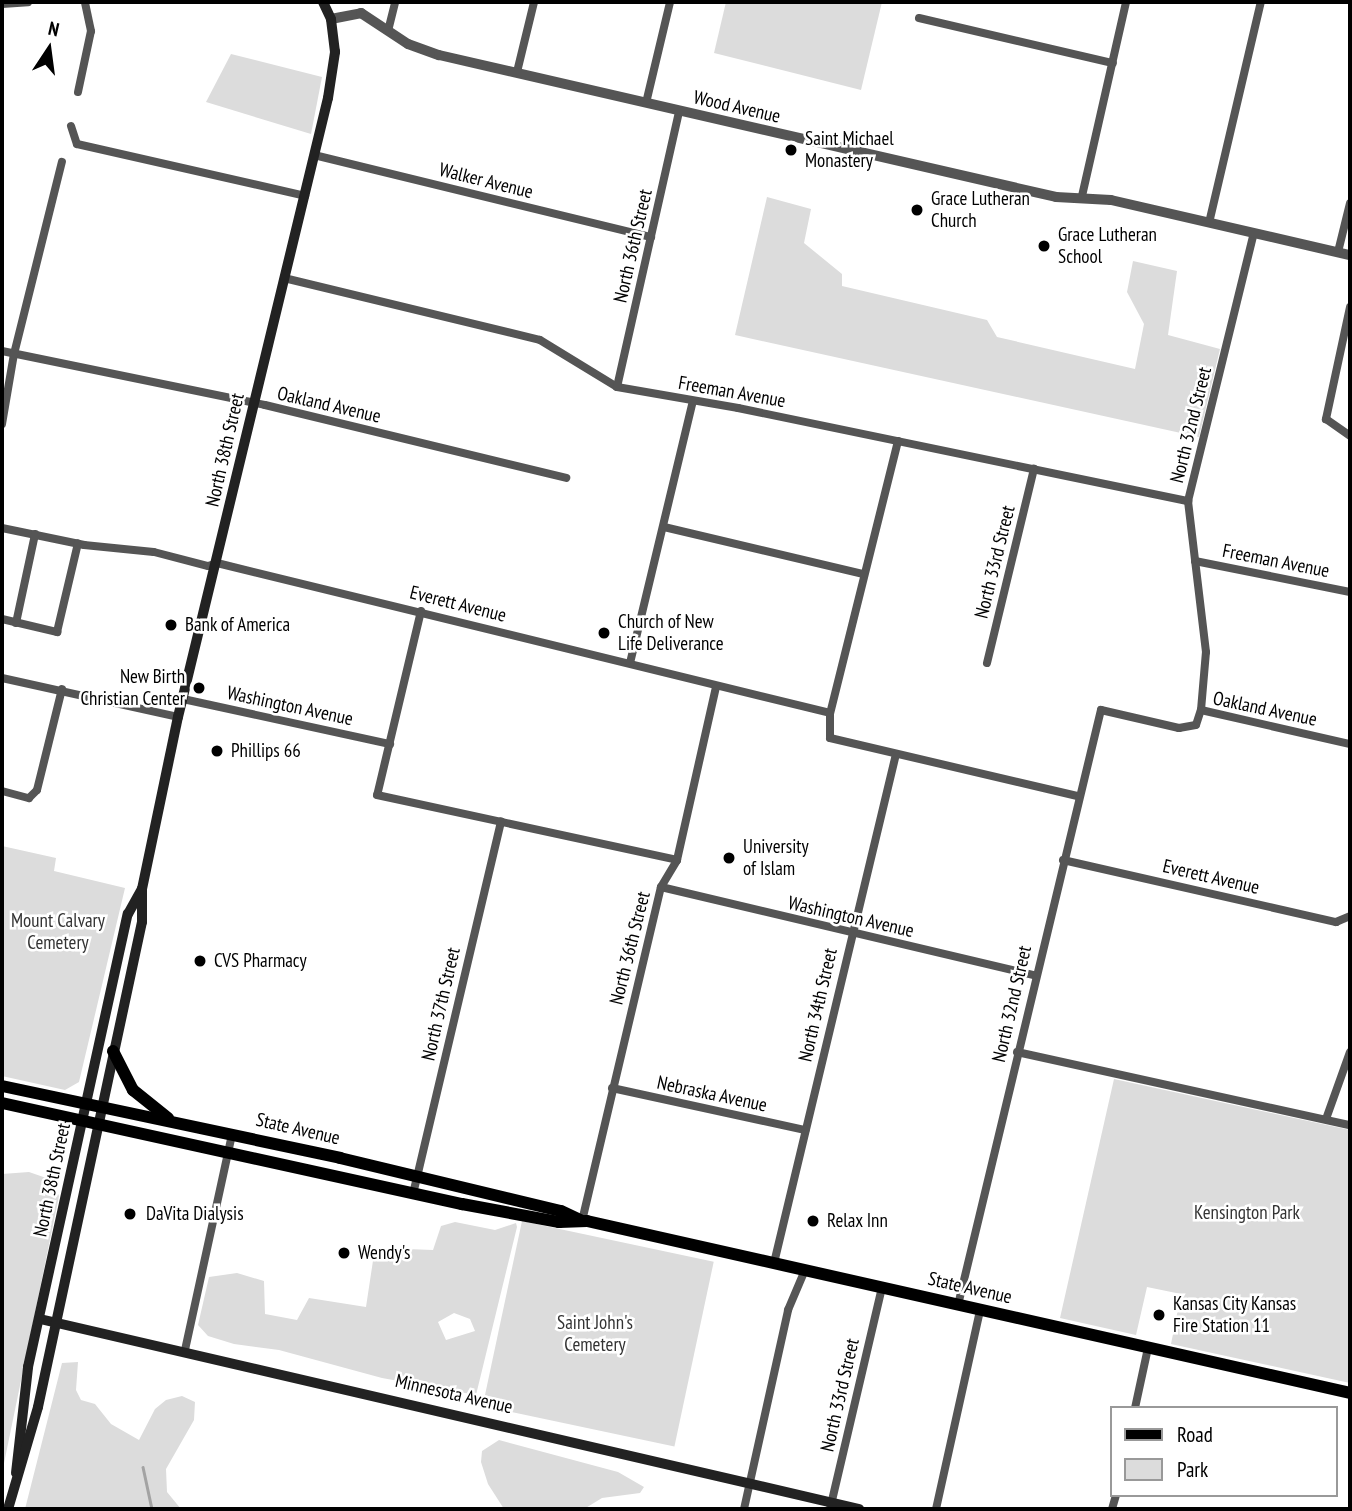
<!DOCTYPE html>
<html>
<head>
<meta charset="utf-8">
<style>
  body { margin:0 }
  #map { position:relative; width:1352px; height:1511px; overflow:hidden; background:#fff; font-family:"PT Sans Narrow",sans-serif }
  div>[style] { position:absolute }
  [style*='--x'] { left:calc(var(--x)*1px); top:calc(var(--y)*1px); width:calc(var(--w)*1px); rotate:calc(var(--a)*1deg) }
  .green>* { inset:0; background:#dcdcdc; transform-origin:0 0 }
  .stream>* { height:2.5px; margin:-1.25px; padding:0 1.25px; transform-origin:1.25px; border-radius:1.25px; background:#a3a3a3 }
  .minor>* { height:8px; margin:-4px; padding:0 4px; transform-origin:4px; border-radius:4px; background:#555 }
  .tertiary>* { height:10px; margin:-5px; padding:0 5px; transform-origin:5px; border-radius:5px; background:#555 }
  .secondary>* { height:10px; margin:-5px; padding:0 5px; transform-origin:5px; border-radius:5px; background:#222 }
  .primary>* { height:12px; margin:-6px; padding:0 6px; transform-origin:6px; border-radius:6px; background:#000 }
  .dots>* { width:19px; height:19px; translate:-50% -50%; box-sizing:border-box; border:4px solid #fff; border-radius:50% }
  span { translate:-50% -50%; white-space:nowrap; text-align:center; line-height:1.15; -webkit-text-stroke:5px #fff; paint-order:stroke }
  .street-label { font-size:19px; color:#000 }
  .poi-label { font-size:19px; color:#000 }
  .left { translate:0 -50%; text-align:left }
  .right { translate:-100% -50%; text-align:right }
  .park-label { font-size:19px; color:#333 }
  .frame { position:absolute; inset:0; border:4px solid #000; pointer-events:none }
  .legend { position:absolute; left:1110px; top:1406px; width:228px; height:91px; box-sizing:border-box; background:#fff; border:2px solid #999; margin:0; padding:9px 12px; list-style:none; font-size:21px; color:#000 }
  .legend li { display:flex; align-items:center; gap:14px; height:35px }
  .legend b { width:35px; border:2px solid #999 }
  .north { position:absolute; left:14px; top:14px; width:70px; height:70px; -webkit-text-stroke:5px #fff; paint-order:stroke; rotate:13deg; font-size:19px; font-weight:700; line-height:28px; text-align:center; color:#000 }
  .north::after { content:''; display:block; margin:auto; width:24px; height:32px; background:#000; clip-path:polygon(50% 0,100% 100%,50% 72%,0 100%) }
</style>
</head>
<body>
<div id="map">
  <div class="green">
    <i style="clip-path:polygon(726px 2px,882px 2px,861px 90px,714px 53px)"></i>
    <i style="clip-path:polygon(231px 54px,322px 77px,311px 134px,206px 102px)"></i>
    <i style="clip-path:polygon(767px 197px,811px 209px,804px 243px,842px 274px,842px 286px,987px 320px,997px 337px,1135px 369px,1144px 324px,1127px 292px,1133px 261px,1177px 271px,1168px 335px,1220px 349px,1199px 437px,735px 335px)"></i>
    <i style="clip-path:polygon(2px 846px,56px 858px,54px 871px,125px 888px,79px 1082px,65px 1090px,2px 1076px)"></i>
    <i style="clip-path:polygon(1114px 1079px,1350px 1130px,1350px 1383px,1171px 1344px,1181px 1294px,1147px 1287px,1136px 1335px,1060px 1318px)"></i>
    <i style="clip-path:polygon(29px 1172px,52px 1180px,59px 1196px,2px 1473px,2px 1174px)"></i>
    <i style="left:522px;top:1221px;width:196px;height:189px;rotate:12deg"></i>
    <i style="clip-path:polygon(evenodd,455px 1222px,495px 1230px,516px 1223px,517px 1227px,476px 1395px,382px 1378px,279px 1350px,234px 1344px,208px 1336px,198px 1325px,209px 1277px,237px 1273px,264px 1281px,265px 1314px,297px 1320px,309px 1298px,366px 1307px,374px 1254px,380px 1248px,433px 1250px,441px 1226px,455px 1222px,454px 1313px,470px 1319px,475px 1331px,446px 1340px,438px 1322px,454px 1313px)"></i>
    <i style="clip-path:polygon(78px 1362px,76px 1390px,81px 1400px,95px 1404px,111px 1424px,139px 1440px,155px 1409px,166px 1400px,182px 1396px,195px 1402px,194px 1420px,166px 1469px,167px 1492px,181px 1509px,25px 1509px,62px 1363px)"></i>
    <i style="clip-path:polygon(499px 1440px,618px 1472px,644px 1487px,640px 1493px,602px 1498px,584px 1509px,504px 1509px,488px 1484px,481px 1462px,482px 1451px)"></i>
  </div>
  <div class="stream">
    <i style="--x:143;--y:1467;--w:43;--a:77.9"></i>
  </div>
  <div class="minor">
    <i style="--x:2;--y:4;--w:26;--a:-4"></i>
    <i style="--x:919;--y:18;--w:199;--a:13.1"></i>
    <i style="--x:388;--y:31;--w:30;--a:-76"></i>
    <i style="--x:517;--y:72;--w:72;--a:-76.3"></i>
    <i style="--x:78;--y:92;--w:62;--a:-78"></i>
    <i style="--x:91;--y:31;--w:30;--a:-102"></i>
    <i style="--x:646;--y:103;--w:104;--a:-76.6"></i>
    <i style="--x:71;--y:126;--w:19;--a:72"></i>
    <i style="--x:77;--y:144;--w:234;--a:12.8"></i>
    <i style="--x:314;--y:155;--w:347;--a:13.7"></i>
    <i style="--x:1082;--y:196;--w:199;--a:-77.2"></i>
    <i style="--x:1209;--y:223;--w:227;--a:-76.8"></i>
    <i style="--x:1338;--y:252;--w:50;--a:-76.2"></i>
    <i style="--x:284;--y:278;--w:263;--a:13.6"></i>
    <i style="--x:540;--y:340;--w:90;--a:31.4"></i>
    <i style="--x:617;--y:387;--w:123;--a:9.8"></i>
    <i style="--x:738;--y:408;--w:460;--a:11.7"></i>
    <i style="--x:1350;--y:307;--w:115;--a:102.1"></i>
    <i style="--x:1326;--y:419;--w:29;--a:35"></i>
    <i style="--x:2;--y:351;--w:268;--a:11.6"></i>
    <i style="--x:265;--y:405;--w:310;--a:13.6"></i>
    <i style="--x:617;--y:387;--w:282;--a:-77.3"></i>
    <i style="--x:2;--y:424;--w:71;--a:-80.3"></i>
    <i style="--x:14;--y:354;--w:198;--a:-76"></i>
    <i style="--x:898;--y:441;--w:280;--a:104"></i>
    <i style="--x:830;--y:713;--w:25;--a:90"></i>
    <i style="--x:830;--y:738;--w:254;--a:13.2"></i>
    <i style="--x:664;--y:527;--w:204;--a:13.3"></i>
    <i style="--x:2;--y:528;--w:84;--a:11.7"></i>
    <i style="--x:84;--y:545;--w:70;--a:5.7"></i>
    <i style="--x:154;--y:552;--w:56;--a:14.5"></i>
    <i style="--x:208;--y:566;--w:9;--a:-18"></i>
    <i style="--x:217;--y:563;--w:631;--a:13.75"></i>
    <i style="--x:1195;--y:561;--w:158;--a:11.3"></i>
    <i style="--x:421;--y:611;--w:189;--a:103.4"></i>
    <i style="--x:377;--y:795;--w:307;--a:12.2"></i>
    <i style="--x:2;--y:619;--w:57;--a:13.3"></i>
    <i style="--x:57;--y:632;--w:91;--a:-76.7"></i>
    <i style="--x:16;--y:623;--w:91;--a:-77.9"></i>
    <i style="--x:630;--y:663;--w:269;--a:-76.5"></i>
    <i style="--x:987;--y:663;--w:200;--a:-76.4"></i>
    <i style="--x:2;--y:678;--w:180;--a:12.5"></i>
    <i style="--x:183;--y:699;--w:212;--a:12.3"></i>
    <i style="--x:1201;--y:710;--w:153;--a:12.9"></i>
    <i style="--x:2;--y:791;--w:28;--a:15"></i>
    <i style="--x:29;--y:798;--w:11;--a:-45"></i>
    <i style="--x:37;--y:790;--w:104;--a:-76.1"></i>
    <i style="--x:1063;--y:860;--w:280;--a:12.8"></i>
    <i style="--x:1336;--y:922;--w:15;--a:-23"></i>
    <i style="--x:661;--y:887;--w:383;--a:13.3"></i>
    <i style="--x:1017;--y:1052;--w:341;--a:12.4"></i>
    <i style="--x:612;--y:1088;--w:198;--a:12.3"></i>
    <i style="--x:1326;--y:1119;--w:71;--a:-70.3"></i>
    <i style="--x:413;--y:1194;--w:383;--a:-76.7"></i>
    <i style="--x:582;--y:1221;--w:343;--a:-76.7"></i>
    <i style="--x:661;--y:887;--w:31;--a:-59"></i>
    <i style="--x:677;--y:860;--w:177;--a:-77.3"></i>
    <i style="--x:774;--y:1263;--w:523;--a:-76.52"></i>
    <i style="--x:958;--y:1305;--w:612;--a:-76.49"></i>
    <i style="--x:1101;--y:710;--w:80;--a:13"></i>
    <i style="--x:1179;--y:728;--w:17;--a:-10"></i>
    <i style="--x:1196;--y:725;--w:16;--a:-72"></i>
    <i style="--x:1201;--y:710;--w:58;--a:-85.1"></i>
    <i style="--x:1206;--y:652;--w:152;--a:-96.8"></i>
    <i style="--x:1188;--y:501;--w:276;--a:-76.2"></i>
    <i style="--x:185;--y:1350;--w:221;--a:-77.7"></i>
    <i style="--x:1135;--y:1408;--w:61;--a:-77.8"></i>
    <i style="--x:744;--y:1509;--w:204;--a:-77.5"></i>
    <i style="--x:788;--y:1310;--w:43;--a:-67"></i>
    <i style="--x:830;--y:1509;--w:227;--a:-76.8"></i>
    <i style="--x:936;--y:1509;--w:204;--a:-77.5"></i>
    <i style="--x:1112;--y:1509;--w:15;--a:-74"></i>
  </div>
  <div class="tertiary">
    <i style="--x:331;--y:19;--w:31;--a:-11"></i>
    <i style="--x:361;--y:13;--w:56;--a:33.4"></i>
    <i style="--x:408;--y:44;--w:33;--a:20"></i>
    <i style="--x:439;--y:55;--w:633;--a:12.96"></i>
    <i style="--x:1056;--y:197;--w:55;--a:3.1"></i>
    <i style="--x:1111;--y:200;--w:245;--a:13"></i>
  </div>
  <div class="secondary">
    <i style="--x:40;--y:1319;--w:841;--a:13.06"></i>
    <i style="--x:16;--y:1473;--w:107;--a:-83.5"></i>
    <i style="--x:28;--y:1367;--w:464;--a:-77.6"></i>
    <i style="--x:128;--y:914;--w:29;--a:-61"></i>
    <i style="--x:8;--y:1509;--w:106;--a:-73.6"></i>
    <i style="--x:38;--y:1407;--w:496;--a:-77.9"></i>
    <i style="--x:142;--y:922;--w:33;--a:-90"></i>
    <i style="--x:142;--y:889;--w:176;--a:-78.2"></i>
    <i style="--x:178;--y:717;--w:637;--a:-76.38"></i>
    <i style="--x:328;--y:98;--w:47;--a:-81.3"></i>
    <i style="--x:335;--y:52;--w:33;--a:-97"></i>
    <i style="--x:331;--y:19;--w:19;--a:-115"></i>
  </div>
  <div class="primary">
    <i style="--x:113;--y:1051;--w:44;--a:62.9"></i>
    <i style="--x:133;--y:1090;--w:45;--a:38.7"></i>
    <i style="--x:2;--y:1086;--w:346;--a:12"></i>
    <i style="--x:340;--y:1158;--w:227;--a:13.5"></i>
    <i style="--x:561;--y:1211;--w:21;--a:25"></i>
    <i style="--x:2;--y:1103;--w:471;--a:12.4"></i>
    <i style="--x:462;--y:1204;--w:99;--a:10.5"></i>
    <i style="--x:559;--y:1222;--w:28;--a:-2"></i>
    <i style="--x:587;--y:1221;--w:782;--a:12.7"></i>
  </div>
  <div class="dots">
    <i style="left:791px;top:150px;background:#000"></i>
    <i style="left:917px;top:210px;background:#000"></i>
    <i style="left:1044px;top:246px;background:#000"></i>
    <i style="left:171px;top:625px;background:#000"></i>
    <i style="left:604px;top:633px;background:#000"></i>
    <i style="left:199px;top:688px;background:#000"></i>
    <i style="left:217px;top:751px;background:#000"></i>
    <i style="left:729px;top:858px;background:#000"></i>
    <i style="left:200px;top:961px;background:#000"></i>
    <i style="left:130px;top:1214px;background:#000"></i>
    <i style="left:813px;top:1221px;background:#000"></i>
    <i style="left:344px;top:1253px;background:#000"></i>
    <i style="left:1159px;top:1315px;background:#000"></i>
  </div>
  <div class="street-label">
    <span style="left:737px;top:107px;rotate:13deg">Wood Avenue</span>
    <span style="left:486px;top:181px;rotate:14deg">Walker Avenue</span>
    <span style="left:633px;top:246px;rotate:-77deg">North 36th Street</span>
    <span style="left:732px;top:392px;rotate:10deg">Freeman Avenue</span>
    <span style="left:329px;top:405px;rotate:13deg">Oakland Avenue</span>
    <span style="left:1191px;top:425px;rotate:-76deg">North 32nd Street</span>
    <span style="left:225px;top:450px;rotate:-77deg">North 38th Street</span>
    <span style="left:1276px;top:561px;rotate:11deg">Freeman Avenue</span>
    <span style="left:995px;top:562px;rotate:-76deg">North 33rd Street</span>
    <span style="left:458px;top:604px;rotate:14deg">Everett Avenue</span>
    <span style="left:290px;top:706px;rotate:12deg">Washington Avenue</span>
    <span style="left:1265px;top:709px;rotate:12deg">Oakland Avenue</span>
    <span style="left:1211px;top:877px;rotate:13deg">Everett Avenue</span>
    <span style="left:851px;top:917px;rotate:13deg">Washington Avenue</span>
    <span style="left:630px;top:948px;rotate:-76deg">North 36th Street</span>
    <span style="left:441px;top:1004px;rotate:-77deg">North 37th Street</span>
    <span style="left:1012px;top:1004px;rotate:-77deg">North 32nd Street</span>
    <span style="left:818px;top:1005px;rotate:-77deg">North 34th Street</span>
    <span style="left:712px;top:1094px;rotate:12deg">Nebraska Avenue</span>
    <span style="left:298px;top:1129px;rotate:13deg">State Avenue</span>
    <span style="left:52px;top:1180px;rotate:-78deg">North 38th Street</span>
    <span style="left:970px;top:1288px;rotate:13deg">State Avenue</span>
    <span style="left:454px;top:1394px;rotate:13deg">Minnesota Avenue</span>
    <span style="left:840px;top:1395px;rotate:-77deg">North 33rd Street</span>
  </div>
  <div class="poi-label">
    <span class="left" style="left:805px;top:150px">Saint Michael<br>Monastery</span>
    <span class="left" style="left:931px;top:210px">Grace Lutheran<br>Church</span>
    <span class="left" style="left:1058px;top:246px">Grace Lutheran<br>School</span>
    <span class="left" style="left:618px;top:633px">Church of New<br>Life Deliverance</span>
    <span class="left" style="left:185px;top:625px">Bank of America</span>
    <span class="right" style="left:185px;top:688px">New Birth<br>Christian Center</span>
    <span class="left" style="left:231px;top:751px">Phillips 66</span>
    <span class="left" style="left:743px;top:858px">University<br>of Islam</span>
    <span class="left" style="left:214px;top:961px">CVS Pharmacy</span>
    <span class="left" style="left:146px;top:1214px">DaVita Dialysis</span>
    <span class="left" style="left:827px;top:1221px">Relax Inn</span>
    <span class="left" style="left:358px;top:1253px">Wendy's</span>
    <span class="left" style="left:1173px;top:1315px">Kansas City Kansas<br>Fire Station 11</span>
  </div>
  <div class="park-label">
    <span style="left:58px;top:932px">Mount Calvary<br>Cemetery</span>
    <span style="left:1247px;top:1213px">Kensington Park</span>
    <span style="left:595px;top:1334px">Saint John's<br>Cemetery</span>
  </div>
  <div class="frame"></div>
  <ul class="legend">
  <li><b style="height:9px;background:#000"></b>Road</li>
  <li><b style="height:19px;background:#dcdcdc"></b>Park</li>
  </ul>
  <div class="north">N</div>
</div>
</body>
</html>
